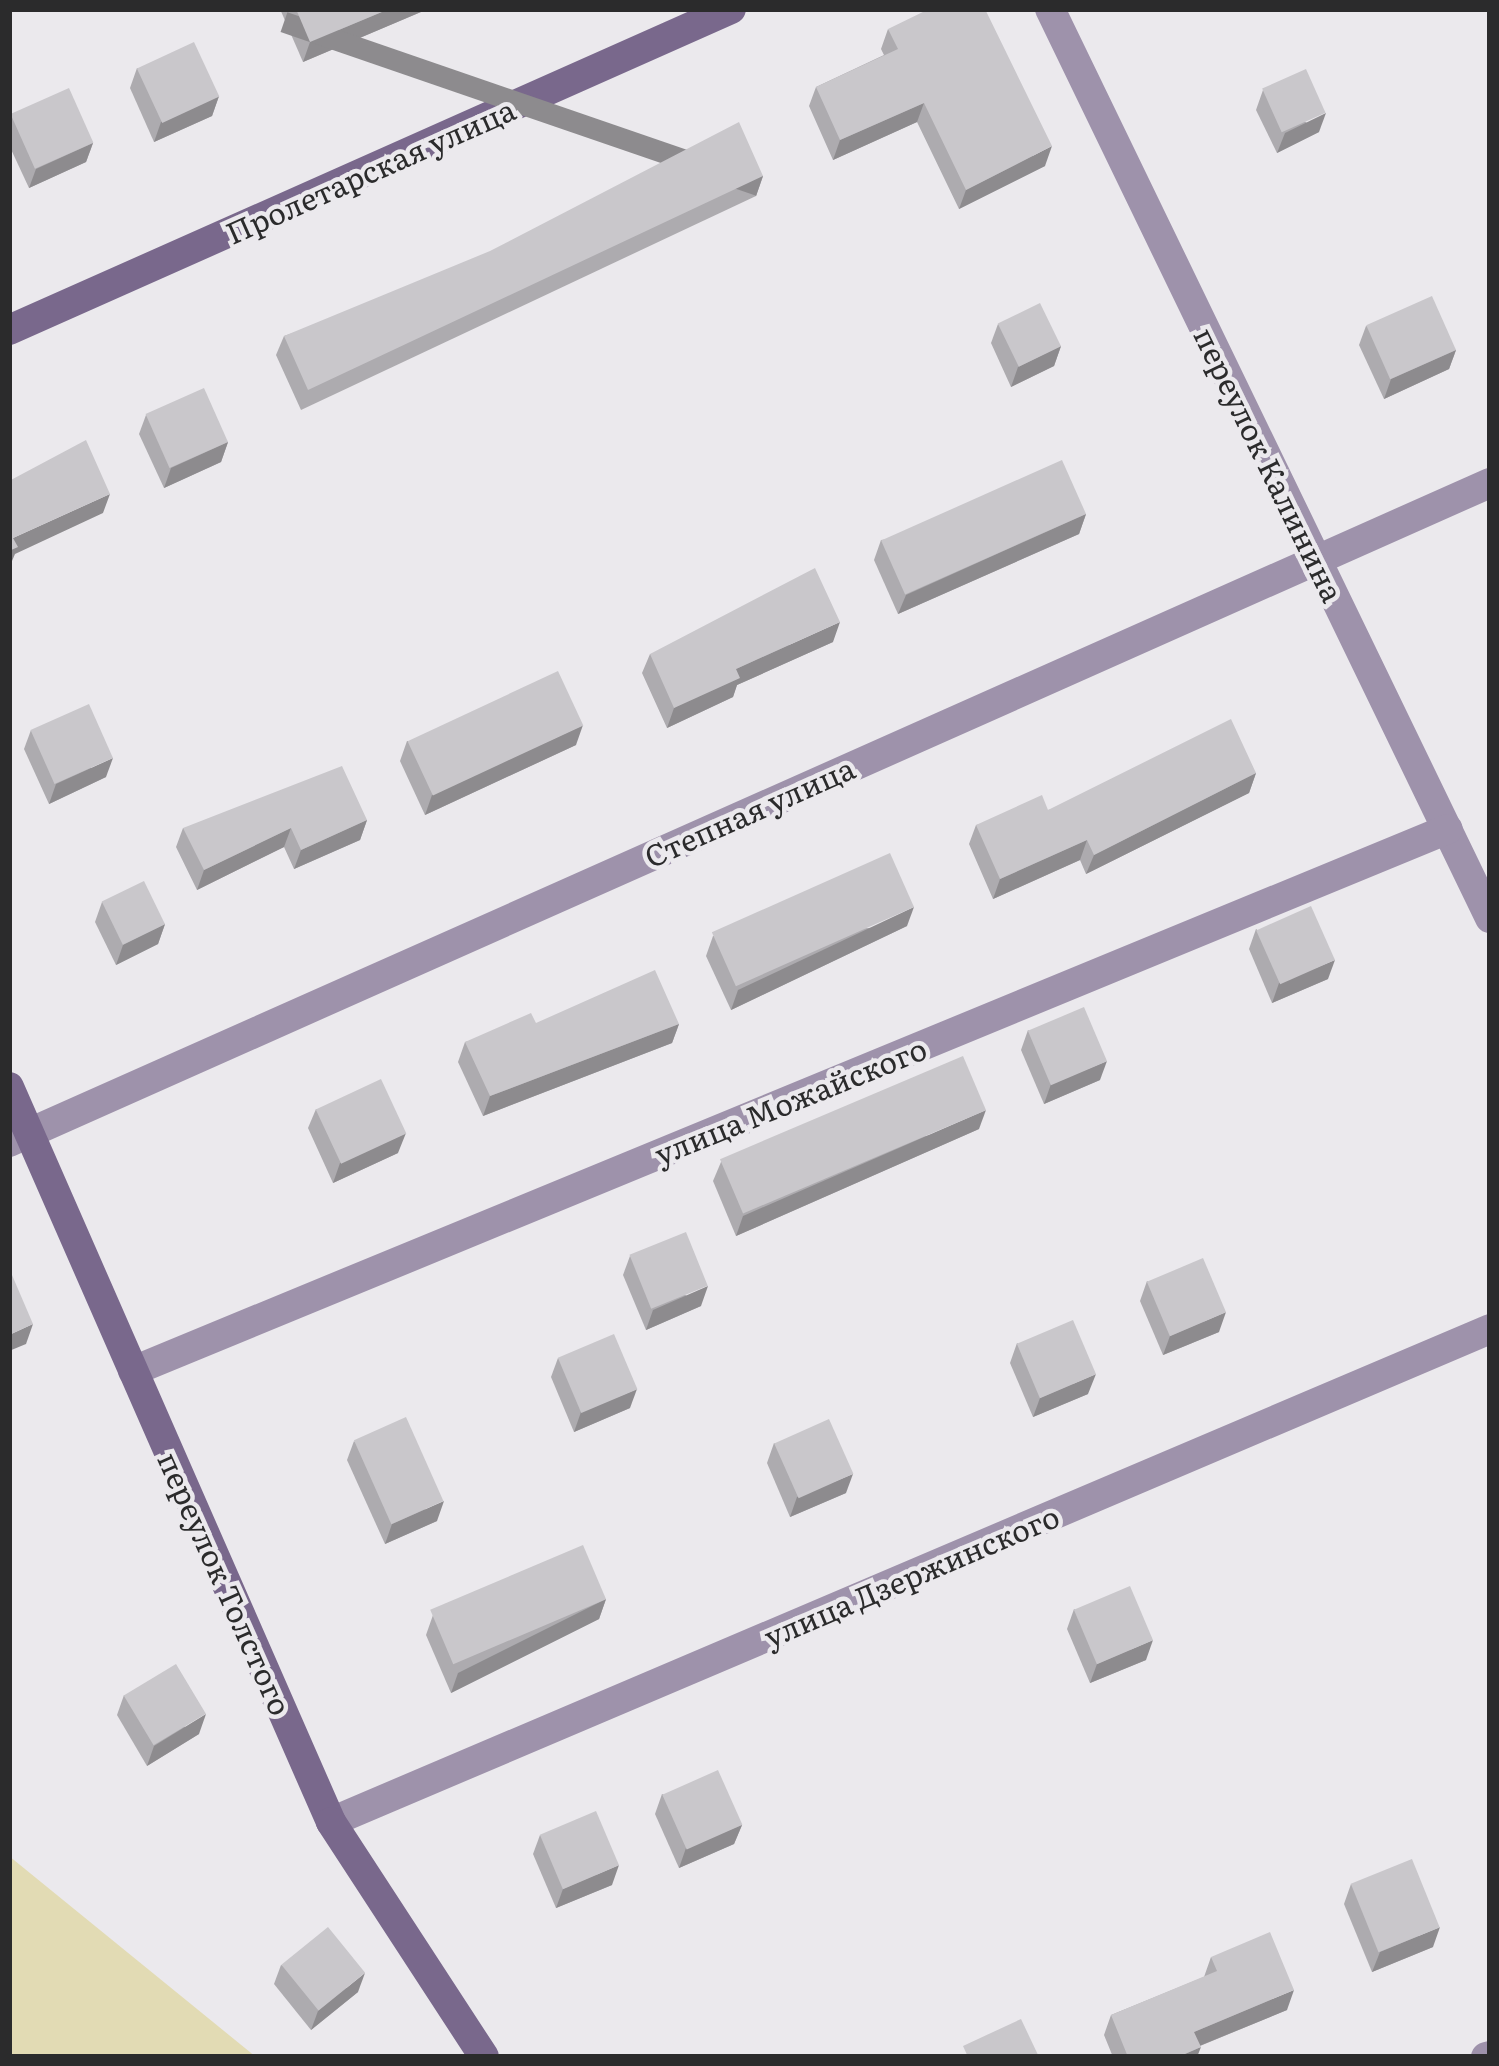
<!DOCTYPE html>
<html>
<head>
<meta charset="utf-8">
<style>
  body { margin:0 }
  #map { position:relative; width:1499px; height:2066px; overflow:hidden; background:#ebe9ed; font-family:Literata,serif }
  div>[style] { position:absolute }
  [style*='--x'] { left:calc(var(--x)*1px); top:calc(var(--y)*1px); width:calc(var(--w)*1px); rotate:calc(var(--a)*1deg) }
  .green>* { inset:0; background:#e2dbb4 }
  .street>* { height:30px; margin:-15px; padding:0 15px; transform-origin:15px; border-radius:15px; background:#9e92ab }
  .secondary>* { height:30px; margin:-15px; padding:0 15px; transform-origin:15px; border-radius:15px; background:#79688c }
  .wall>* { inset:0; background:#adabaf }
  .shaded-wall>* { inset:0; background:#8d8b8e; transform-origin:0 0 }
  .building>* { inset:0; background:#c9c7cb; transform-origin:0 0 }
  span { translate:-50% -50%; white-space:nowrap; text-align:center; line-height:1.15; -webkit-text-stroke:9px #ebe9ed; paint-order:stroke }
  .street-label { font-size:30px; color:#2b2b2c }
  .frame { position:absolute; inset:0; border:12px solid #2b2b2c; pointer-events:none }
</style>
</head>
<body>
<div id="map">
  <div class="green">
    <i style="clip-path:polygon(9px 1856px,256px 2057px,9px 2057px)"></i>
  </div>
  <div class="street">
    <i style="--x:1050;--y:9;--w:1010;--a:64.17"></i>
    <i style="--x:9;--y:1142;--w:1621;--a:-23.99"></i>
    <i style="--x:133;--y:1371;--w:1422;--a:-22.4"></i>
    <i style="--x:331;--y:1822;--w:1259;--a:-23.04"></i>
    <i style="--x:1486;--y:2057;--w:4;--a:-14"></i>
  </div>
  <div class="secondary">
    <i style="--x:9;--y:330;--w:790;--a:-23.97"></i>
    <i style="--x:9;--y:1087;--w:802;--a:66.34"></i>
    <i style="--x:331;--y:1822;--w:280;--a:56.9"></i>
  </div>
  <div class="wall">
    <i style="clip-path:polygon(280px 9px,428px 9px,303px 62px)"></i>
    <i style="clip-path:polygon(888px 29px,1045px 166px,959px 209px,917px 122px,833px 160px,809px 106px,816px 87px,884px 55px,881px 49px)"></i>
    <i style="clip-path:polygon(137px 68px,219px 96px,212px 116px,154px 142px,130px 88px)"></i>
    <i style="clip-path:polygon(1263px 90px,1319px 132px,1277px 153px,1256px 110px)"></i>
    <i style="clip-path:polygon(11px 114px,93px 143px,86px 162px,29px 188px,9px 145px,9px 121px)"></i>
    <i style="clip-path:polygon(763px 176px,756px 196px,301px 410px,276px 355px,284px 336px)"></i>
    <i style="clip-path:polygon(998px 324px,1061px 346px,1054px 366px,1011px 387px,991px 343px)"></i>
    <i style="clip-path:polygon(1366px 326px,1456px 350px,1449px 369px,1384px 399px,1359px 345px)"></i>
    <i style="clip-path:polygon(146px 415px,228px 442px,221px 462px,164px 488px,139px 434px)"></i>
    <i style="clip-path:polygon(1086px 514px,1079px 534px,898px 614px,874px 560px,881px 540px)"></i>
    <i style="clip-path:polygon(833px 642px,737px 685px,733px 697px,667px 728px,642px 673px,650px 654px)"></i>
    <i style="clip-path:polygon(31px 730px,106px 777px,49px 804px,24px 749px)"></i>
    <i style="clip-path:polygon(407px 741px,576px 745px,425px 815px,400px 761px)"></i>
    <i style="clip-path:polygon(1256px 773px,1249px 793px,1086px 874px,1080px 860px,993px 899px,969px 844px,976px 825px,1048px 810px)"></i>
    <i style="clip-path:polygon(367px 820px,360px 840px,294px 869px,284px 847px,197px 890px,176px 847px,183px 828px)"></i>
    <i style="clip-path:polygon(102px 902px,165px 924px,158px 944px,116px 965px,95px 922px)"></i>
    <i style="clip-path:polygon(907px 926px,731px 1010px,706px 956px,713px 936px)"></i>
    <i style="clip-path:polygon(1256px 929px,1328px 979px,1272px 1003px,1249px 949px)"></i>
    <i style="clip-path:polygon(536px 1023px,679px 1024px,672px 1043px,483px 1116px,458px 1062px,465px 1042px)"></i>
    <i style="clip-path:polygon(1028px 1030px,1100px 1080px,1044px 1104px,1021px 1050px)"></i>
    <i style="clip-path:polygon(316px 1109px,398px 1153px,333px 1183px,308px 1128px)"></i>
    <i style="clip-path:polygon(979px 1129px,736px 1236px,713px 1181px,721px 1162px)"></i>
    <i style="clip-path:polygon(630px 1256px,701px 1306px,646px 1330px,623px 1275px)"></i>
    <i style="clip-path:polygon(1147px 1281px,1219px 1332px,1163px 1355px,1140px 1301px)"></i>
    <i style="clip-path:polygon(1017px 1343px,1088px 1394px,1033px 1417px,1010px 1363px)"></i>
    <i style="clip-path:polygon(558px 1358px,630px 1408px,574px 1432px,551px 1377px)"></i>
    <i style="clip-path:polygon(354px 1441px,437px 1521px,385px 1544px,347px 1460px)"></i>
    <i style="clip-path:polygon(774px 1443px,846px 1493px,790px 1517px,767px 1463px)"></i>
    <i style="clip-path:polygon(606px 1599px,599px 1619px,451px 1693px,426px 1635px,433px 1615px)"></i>
    <i style="clip-path:polygon(1074px 1609px,1146px 1660px,1090px 1683px,1067px 1629px)"></i>
    <i style="clip-path:polygon(124px 1695px,199px 1734px,147px 1766px,117px 1715px)"></i>
    <i style="clip-path:polygon(662px 1794px,742px 1825px,734px 1844px,679px 1868px,655px 1814px)"></i>
    <i style="clip-path:polygon(540px 1835px,612px 1885px,556px 1908px,533px 1854px)"></i>
    <i style="clip-path:polygon(1351px 1884px,1433px 1947px,1372px 1972px,1344px 1904px)"></i>
    <i style="clip-path:polygon(1211px 1957px,1287px 2010px,1200px 2046px,1197px 2057px,1113px 2057px,1104px 2035px,1111px 2015px,1204px 1977px)"></i>
    <i style="clip-path:polygon(281px 1965px,358px 1992px,311px 2030px,274px 1984px)"></i>
  </div>
  <div class="shaded-wall">
    <i style="clip-path:polygon(389px 9px,428px 9px,303px 62px,310px 42px)"></i>
    <i style="clip-path:polygon(219px 96px,212px 116px,154px 142px,161px 122px)"></i>
    <i style="clip-path:polygon(924px 103px,917px 122px,833px 160px,840px 140px)"></i>
    <i style="clip-path:polygon(1326px 113px,1319px 132px,1277px 153px,1285px 133px)"></i>
    <i style="clip-path:polygon(93px 143px,86px 162px,29px 188px,36px 169px)"></i>
    <i style="clip-path:polygon(1052px 146px,1045px 166px,959px 209px,966px 190px)"></i>
    <i style="left:763px;top:176px;width:21px;height:503px;rotate:109deg"></i>
    <i style="clip-path:polygon(1061px 346px,1054px 366px,1011px 387px,1018px 367px)"></i>
    <i style="clip-path:polygon(1456px 350px,1449px 369px,1384px 399px,1391px 379px)"></i>
    <i style="clip-path:polygon(228px 442px,221px 462px,164px 488px,171px 468px)"></i>
    <i style="clip-path:polygon(110px 494px,103px 513px,15px 554px,9px 568px,9px 550px,13px 538px)"></i>
    <i style="clip-path:polygon(1086px 514px,1079px 534px,898px 614px,906px 595px)"></i>
    <i style="clip-path:polygon(840px 622px,833px 642px,737px 685px,733px 697px,667px 728px,674px 708px,736px 669px)"></i>
    <i style="clip-path:polygon(583px 725px,576px 745px,425px 815px,432px 795px)"></i>
    <i style="clip-path:polygon(113px 758px,106px 777px,49px 804px,56px 784px)"></i>
    <i style="clip-path:polygon(1256px 773px,1249px 793px,1086px 874px,1094px 855px)"></i>
    <i style="clip-path:polygon(367px 820px,360px 840px,294px 869px,301px 850px)"></i>
    <i style="clip-path:polygon(291px 828px,284px 847px,197px 890px,204px 870px)"></i>
    <i style="clip-path:polygon(1087px 840px,1080px 860px,993px 899px,1000px 879px)"></i>
    <i style="clip-path:polygon(914px 907px,907px 926px,731px 1010px,738px 990px)"></i>
    <i style="clip-path:polygon(165px 924px,158px 944px,116px 965px,123px 945px)"></i>
    <i style="clip-path:polygon(1335px 960px,1328px 979px,1272px 1003px,1279px 983px)"></i>
    <i style="clip-path:polygon(679px 1024px,672px 1043px,483px 1116px,490px 1096px)"></i>
    <i style="clip-path:polygon(1107px 1061px,1100px 1080px,1044px 1104px,1051px 1084px)"></i>
    <i style="clip-path:polygon(986px 1110px,979px 1129px,736px 1236px,743px 1216px)"></i>
    <i style="clip-path:polygon(406px 1133px,398px 1153px,333px 1183px,340px 1163px)"></i>
    <i style="clip-path:polygon(708px 1286px,701px 1306px,646px 1330px,653px 1310px)"></i>
    <i style="clip-path:polygon(1226px 1312px,1219px 1332px,1163px 1355px,1170px 1336px)"></i>
    <i style="clip-path:polygon(33px 1324px,26px 1344px,9px 1351px,9px 1335px)"></i>
    <i style="clip-path:polygon(1096px 1374px,1088px 1394px,1033px 1417px,1040px 1398px)"></i>
    <i style="clip-path:polygon(637px 1389px,630px 1408px,574px 1432px,581px 1412px)"></i>
    <i style="clip-path:polygon(853px 1474px,846px 1493px,790px 1517px,797px 1497px)"></i>
    <i style="clip-path:polygon(444px 1501px,437px 1521px,385px 1544px,392px 1524px)"></i>
    <i style="clip-path:polygon(606px 1599px,599px 1619px,451px 1693px,458px 1673px)"></i>
    <i style="clip-path:polygon(1153px 1640px,1146px 1660px,1090px 1683px,1097px 1664px)"></i>
    <i style="clip-path:polygon(206px 1714px,199px 1734px,147px 1766px,154px 1746px)"></i>
    <i style="clip-path:polygon(742px 1825px,734px 1844px,679px 1868px,686px 1848px)"></i>
    <i style="clip-path:polygon(619px 1865px,612px 1885px,556px 1908px,563px 1889px)"></i>
    <i style="clip-path:polygon(1440px 1927px,1433px 1947px,1372px 1972px,1380px 1952px)"></i>
    <i style="clip-path:polygon(365px 1973px,358px 1992px,311px 2030px,318px 2011px)"></i>
    <i style="clip-path:polygon(1294px 1990px,1287px 2010px,1187px 2051px,1194px 2032px)"></i>
    <i style="clip-path:polygon(1201px 2047px,1197px 2057px,1178px 2057px)"></i>
  </div>
  <div class="building">
    <i style="clip-path:polygon(296px 9px,389px 9px,310px 42px)"></i>
    <i style="clip-path:polygon(929px 9px,985px 9px,1052px 146px,966px 190px,924px 103px,840px 140px,816px 87px,898px 49px,888px 29px)"></i>
    <i style="left:194px;top:42px;width:60px;height:63px;rotate:65deg"></i>
    <i style="left:1306px;top:69px;width:48px;height:48px;rotate:66deg"></i>
    <i style="left:69px;top:88px;width:60px;height:64px;rotate:66deg"></i>
    <i style="clip-path:polygon(739px 122px,763px 176px,308px 390px,284px 336px,490px 251px)"></i>
    <i style="left:1432px;top:296px;width:59px;height:72px;rotate:66deg"></i>
    <i style="left:1040px;top:303px;width:48px;height:47px;rotate:64deg"></i>
    <i style="left:204px;top:388px;width:59px;height:64px;rotate:66deg"></i>
    <i style="clip-path:polygon(86px 440px,110px 494px,13px 538px,18px 547px,9px 551px,9px 481px)"></i>
    <i style="left:1062px;top:460px;width:59px;height:198px;rotate:66deg"></i>
    <i style="clip-path:polygon(815px 568px,840px 622px,736px 669px,740px 678px,674px 708px,650px 654px)"></i>
    <i style="left:558px;top:671px;width:60px;height:166px;rotate:65deg"></i>
    <i style="left:89px;top:704px;width:59px;height:64px;rotate:66deg"></i>
    <i style="clip-path:polygon(1231px 719px,1256px 773px,1094px 855px,1087px 840px,1000px 879px,976px 825px,1042px 795px,1048px 810px)"></i>
    <i style="clip-path:polygon(342px 766px,367px 820px,301px 850px,291px 828px,204px 870px,183px 828px)"></i>
    <i style="left:890px;top:853px;width:59px;height:195px;rotate:66deg"></i>
    <i style="left:144px;top:881px;width:48px;height:47px;rotate:64deg"></i>
    <i style="left:1311px;top:906px;width:59px;height:60px;rotate:66deg"></i>
    <i style="clip-path:polygon(655px 970px,679px 1024px,490px 1096px,465px 1042px,531px 1013px,536px 1023px)"></i>
    <i style="left:1084px;top:1007px;width:59px;height:61px;rotate:67deg"></i>
    <i style="left:963px;top:1056px;width:59px;height:264px;rotate:67deg"></i>
    <i style="left:381px;top:1079px;width:60px;height:72px;rotate:65deg"></i>
    <i style="left:686px;top:1232px;width:58px;height:61px;rotate:68deg"></i>
    <i style="left:1203px;top:1258px;width:59px;height:61px;rotate:67deg"></i>
    <i style="clip-path:polygon(9px 1268px,33px 1324px,9px 1335px)"></i>
    <i style="left:1073px;top:1320px;width:59px;height:61px;rotate:67deg"></i>
    <i style="left:614px;top:1334px;width:60px;height:61px;rotate:67deg"></i>
    <i style="left:406px;top:1417px;width:92px;height:57px;rotate:66deg"></i>
    <i style="left:829px;top:1419px;width:60px;height:60px;rotate:66deg"></i>
    <i style="left:583px;top:1545px;width:59px;height:166px;rotate:67deg"></i>
    <i style="left:1130px;top:1586px;width:59px;height:61px;rotate:67deg"></i>
    <i style="left:176px;top:1664px;width:58px;height:61px;rotate:59deg"></i>
    <i style="left:718px;top:1770px;width:60px;height:61px;rotate:66deg"></i>
    <i style="left:596px;top:1811px;width:59px;height:61px;rotate:67deg"></i>
    <i style="left:1412px;top:1859px;width:74px;height:66px;rotate:68deg"></i>
    <i style="left:328px;top:1927px;width:59px;height:60px;rotate:51deg"></i>
    <i style="clip-path:polygon(1270px 1932px,1294px 1990px,1194px 2032px,1201px 2047px,1178px 2057px,1128px 2057px,1111px 2015px,1217px 1971px,1211px 1957px)"></i>
    <i style="clip-path:polygon(1021px 2019px,1039px 2057px,968px 2057px,963px 2046px)"></i>
  </div>
  <div class="street-label">
    <span style="left:370px;top:170px;rotate:-24deg">Пролетарская улица</span>
    <span style="left:1270px;top:464px;rotate:64deg">переулок Калинина</span>
    <span style="left:749px;top:811px;rotate:-24deg">Степная улица</span>
    <span style="left:790px;top:1100px;rotate:-22deg">улица Можайского</span>
    <span style="left:911px;top:1575px;rotate:-23deg">улица Дзержинского</span>
    <span style="left:226px;top:1583px;rotate:66deg">переулок Толстого</span>
  </div>
  <div class="frame"></div>
</div>
</body>
</html>
